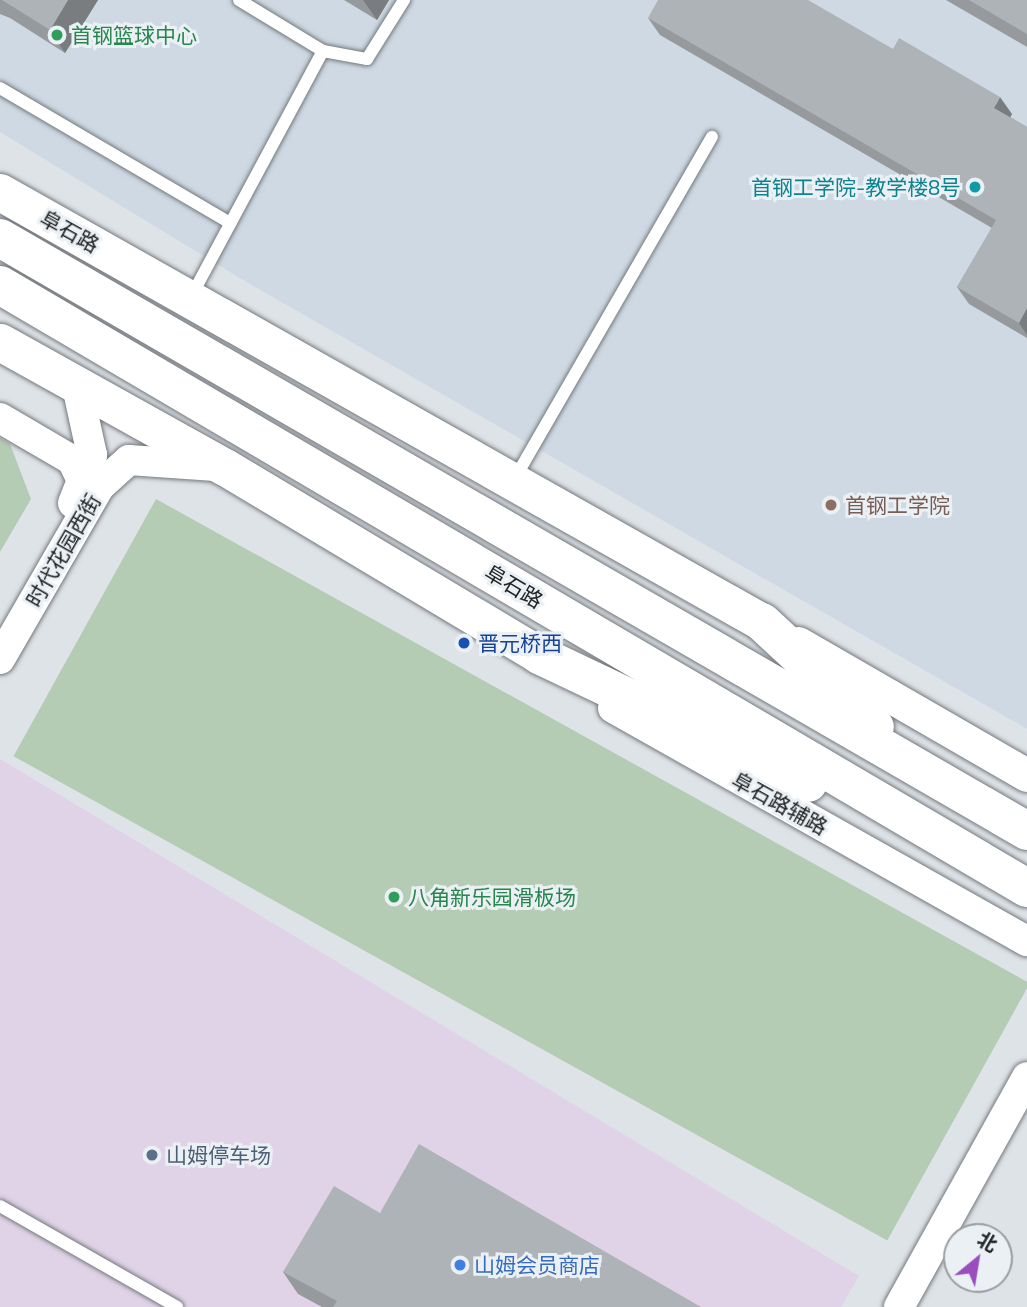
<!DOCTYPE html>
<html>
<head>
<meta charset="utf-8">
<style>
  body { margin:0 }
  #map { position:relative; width:1027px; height:1307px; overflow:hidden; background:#dee3e8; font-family:"Titillium Web","Noto Sans SC",sans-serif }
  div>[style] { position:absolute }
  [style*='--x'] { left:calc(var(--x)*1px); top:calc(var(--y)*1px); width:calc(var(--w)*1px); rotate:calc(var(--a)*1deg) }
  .commercial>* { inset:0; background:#e0d3e7 }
  .built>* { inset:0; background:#ced9e3 }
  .green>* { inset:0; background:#b4cbb4; transform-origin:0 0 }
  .roads { filter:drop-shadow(0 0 2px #75797d) drop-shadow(0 0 2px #75797d) }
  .service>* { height:12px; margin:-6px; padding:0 6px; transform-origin:6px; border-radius:6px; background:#fff }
  .tertiary>* { height:30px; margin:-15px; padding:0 15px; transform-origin:15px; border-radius:15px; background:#fff }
  .secondary>* { height:33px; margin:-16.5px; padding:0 16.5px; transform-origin:16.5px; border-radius:16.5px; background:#fff }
  .primary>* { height:37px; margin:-18.5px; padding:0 18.5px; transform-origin:18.5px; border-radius:18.5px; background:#fff }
  .trunk>* { height:38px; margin:-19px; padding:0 19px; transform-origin:19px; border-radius:19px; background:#fff }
  .wall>* { inset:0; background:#969a9d }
  .shaded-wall>* { inset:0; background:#7a7d80 }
  .building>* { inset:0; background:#aeb3b7 }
  .dots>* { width:19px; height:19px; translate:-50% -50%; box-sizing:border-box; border:4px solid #ebf0f5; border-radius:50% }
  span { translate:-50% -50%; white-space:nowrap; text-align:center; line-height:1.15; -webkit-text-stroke:6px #ebf0f5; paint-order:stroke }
  .leisure-label { font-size:21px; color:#27864d }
  .left { translate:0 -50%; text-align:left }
  .culture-label { font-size:21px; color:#0d838f }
  .right { translate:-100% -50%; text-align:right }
  .street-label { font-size:21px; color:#202223 }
  .education-label { font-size:21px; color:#785e54 }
  .transit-label { font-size:21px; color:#164399 }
  .service-label { font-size:21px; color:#4e5e75 }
  .shop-label { font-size:21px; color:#366cbe }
  .north { position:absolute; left:943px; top:1223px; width:70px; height:70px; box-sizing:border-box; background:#ebf0f5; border:2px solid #9a9ea1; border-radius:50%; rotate:30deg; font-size:19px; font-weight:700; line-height:28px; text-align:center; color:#202223 }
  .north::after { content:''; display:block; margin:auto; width:24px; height:32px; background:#9a4dbe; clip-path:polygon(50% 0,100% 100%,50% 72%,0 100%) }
</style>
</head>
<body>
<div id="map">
  <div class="commercial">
    <i style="clip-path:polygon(0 759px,859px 1276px,841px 1307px,0 1307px)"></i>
  </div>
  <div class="built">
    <i style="clip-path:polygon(0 0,1027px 0,1027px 729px,243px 280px,0 132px)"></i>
  </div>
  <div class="green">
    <i style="clip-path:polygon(0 438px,10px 444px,31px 499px,0 552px)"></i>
    <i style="left:156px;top:499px;width:999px;height:294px;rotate:29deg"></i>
  </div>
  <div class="roads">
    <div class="service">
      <i style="--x:239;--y:0;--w:98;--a:31.3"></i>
      <i style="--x:323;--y:51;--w:45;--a:10.3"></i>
      <i style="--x:367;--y:59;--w:70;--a:-57.9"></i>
      <i style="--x:0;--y:88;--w:267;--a:30.4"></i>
      <i style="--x:192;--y:295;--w:277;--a:-61.8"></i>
      <i style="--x:515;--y:478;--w:394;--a:-60"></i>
      <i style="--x:0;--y:1206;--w:204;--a:29.7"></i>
    </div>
    <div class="tertiary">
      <i style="--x:0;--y:418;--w:83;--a:30.3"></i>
      <i style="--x:72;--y:460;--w:28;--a:64"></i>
      <i style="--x:73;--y:503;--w:52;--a:-68.4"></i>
      <i style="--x:92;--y:455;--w:71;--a:-102.3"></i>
      <i style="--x:0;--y:659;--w:200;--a:-60"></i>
      <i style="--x:100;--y:486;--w:39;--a:-42"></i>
      <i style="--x:129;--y:460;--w:86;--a:4"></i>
      <i style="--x:613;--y:708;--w:475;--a:29.4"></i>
      <i style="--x:899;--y:1307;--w:263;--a:-60.9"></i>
    </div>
    <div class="secondary">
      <i style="--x:798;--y:643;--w:264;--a:30"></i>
    </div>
    <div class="primary">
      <i style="--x:0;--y:192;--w:875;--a:29.44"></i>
      <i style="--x:0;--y:342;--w:257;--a:29.1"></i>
      <i style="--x:225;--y:467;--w:366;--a:30.9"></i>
    </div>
    <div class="trunk">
      <i style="--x:0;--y:238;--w:1186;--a:30"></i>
      <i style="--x:0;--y:285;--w:1191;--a:30.42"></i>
      <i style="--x:762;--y:622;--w:154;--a:42.9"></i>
      <i style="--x:539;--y:655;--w:298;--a:25.4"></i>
    </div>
  </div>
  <div class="wall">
    <i style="clip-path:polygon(0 0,98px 0,65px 53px,10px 18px,0 14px)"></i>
    <i style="clip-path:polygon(344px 0,389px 0,377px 20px)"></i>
    <i style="clip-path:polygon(946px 0,1027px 0,1027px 47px)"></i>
    <i style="clip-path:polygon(648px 18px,893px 49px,1012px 114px,1010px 117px,1027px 127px,1027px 338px,969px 304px,957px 287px,992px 228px,660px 35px)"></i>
    <i style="clip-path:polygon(380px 1213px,701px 1307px,322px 1307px,298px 1294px,283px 1272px)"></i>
  </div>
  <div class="shaded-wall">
    <i style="clip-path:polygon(68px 0,98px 0,65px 53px,50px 30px)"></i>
    <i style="clip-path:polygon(363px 0,389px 0,377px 20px)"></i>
    <i style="clip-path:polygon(1000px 97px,1012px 114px,1006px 125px,994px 108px)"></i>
    <i style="clip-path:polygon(1027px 308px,1027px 335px,1019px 323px)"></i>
  </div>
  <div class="building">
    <i style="clip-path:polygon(2px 0,68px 0,50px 30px)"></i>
    <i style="clip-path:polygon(658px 0,808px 0,893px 49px,899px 38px,1000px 97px,994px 108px,1027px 127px,1027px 308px,1019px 323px,957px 287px,996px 220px,648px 18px)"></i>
    <i style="clip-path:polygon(969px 0,1027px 0,1027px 34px)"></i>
    <i style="clip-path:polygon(419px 1144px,701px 1307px,333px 1307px,337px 1301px,283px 1272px,334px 1186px,380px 1213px)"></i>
  </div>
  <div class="dots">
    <i style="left:57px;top:35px;background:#2e9e5b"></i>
    <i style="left:975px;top:187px;background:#0f9aa8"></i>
    <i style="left:831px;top:505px;background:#8d6e63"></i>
    <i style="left:464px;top:643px;background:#1a4fb4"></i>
    <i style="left:394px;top:897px;background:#2e9e5b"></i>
    <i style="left:152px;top:1155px;background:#5c6f8a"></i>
    <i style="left:460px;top:1265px;background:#3f7fe0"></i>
  </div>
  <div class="leisure-label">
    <span class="left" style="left:71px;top:35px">首钢篮球中心</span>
    <span class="left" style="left:408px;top:897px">八角新乐园滑板场</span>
  </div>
  <div class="culture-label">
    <span class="right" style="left:961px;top:187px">首钢工学院-教学楼8号</span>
  </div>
  <div class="street-label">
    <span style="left:70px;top:231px;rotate:29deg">阜石路</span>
    <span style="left:63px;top:550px;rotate:-60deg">时代花园西街</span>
    <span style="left:514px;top:586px;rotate:31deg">阜石路</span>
    <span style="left:780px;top:803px;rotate:29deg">阜石路辅路</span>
  </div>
  <div class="education-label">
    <span class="left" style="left:845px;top:505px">首钢工学院</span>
  </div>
  <div class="transit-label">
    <span class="left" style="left:478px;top:643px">晋元桥西</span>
  </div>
  <div class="service-label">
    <span class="left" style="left:166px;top:1155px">山姆停车场</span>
  </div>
  <div class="shop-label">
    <span class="left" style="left:474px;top:1265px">山姆会员商店</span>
  </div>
  <div class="north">北</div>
</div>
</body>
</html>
